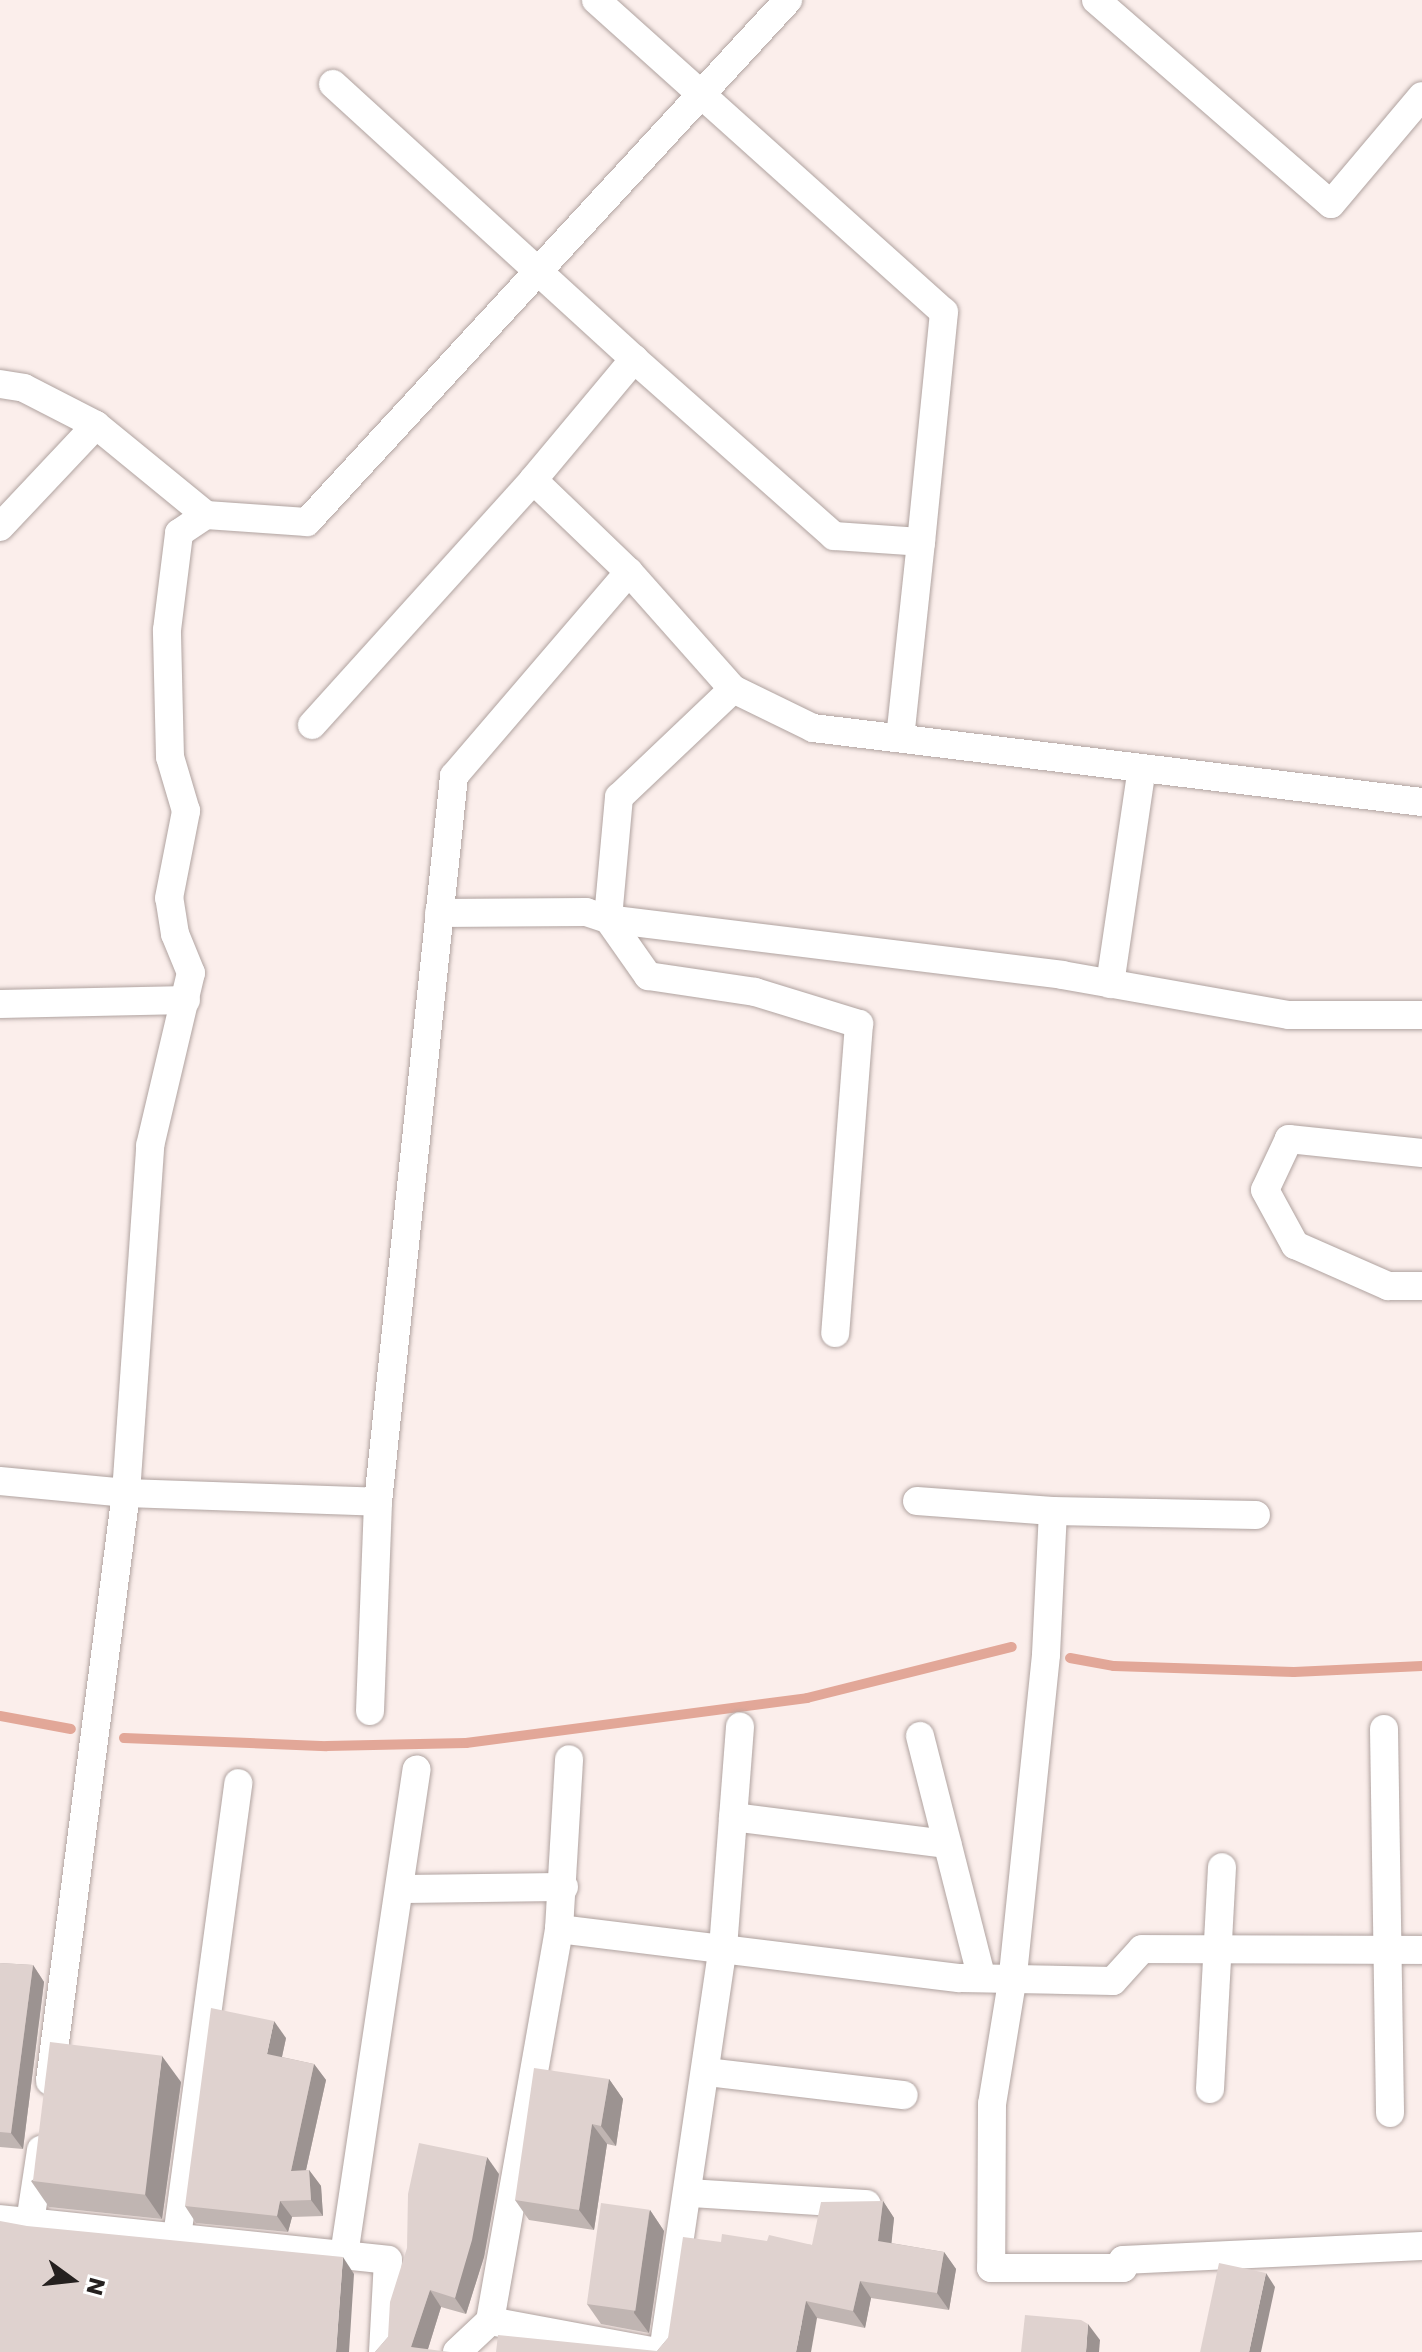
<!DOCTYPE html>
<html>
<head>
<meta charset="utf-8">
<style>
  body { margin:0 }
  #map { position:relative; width:1422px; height:2352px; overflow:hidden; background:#fbeeeb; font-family:Poppins,sans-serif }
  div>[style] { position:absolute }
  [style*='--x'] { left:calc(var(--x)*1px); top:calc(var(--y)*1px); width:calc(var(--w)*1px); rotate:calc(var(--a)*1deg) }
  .stream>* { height:10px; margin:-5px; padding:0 5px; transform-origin:5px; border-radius:5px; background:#e2a798 }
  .roads { filter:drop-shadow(0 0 2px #b0a3a0) drop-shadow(0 0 2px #b0a3a0) }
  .street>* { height:28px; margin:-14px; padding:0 14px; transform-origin:14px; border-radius:14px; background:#fff }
  .wall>* { inset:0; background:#c0b5b2 }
  .shaded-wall>* { inset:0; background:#9c9391 }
  .building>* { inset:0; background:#dfd2cf; transform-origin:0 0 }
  span { translate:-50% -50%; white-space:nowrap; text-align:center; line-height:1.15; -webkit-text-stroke:6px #fff; paint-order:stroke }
  .north { position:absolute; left:32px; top:2240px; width:80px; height:80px; -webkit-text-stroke:6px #fff; paint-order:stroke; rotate:105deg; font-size:22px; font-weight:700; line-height:32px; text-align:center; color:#25201f }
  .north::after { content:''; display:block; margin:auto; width:28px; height:36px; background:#25201f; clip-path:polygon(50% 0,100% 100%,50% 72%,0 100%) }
</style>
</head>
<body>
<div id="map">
  <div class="stream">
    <i style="--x:1070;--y:1658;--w:45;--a:10.3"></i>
    <i style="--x:1114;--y:1666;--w:180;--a:1.9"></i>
    <i style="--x:1294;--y:1672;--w:128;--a:-2.7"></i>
    <i style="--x:0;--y:1716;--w:72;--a:10.4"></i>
    <i style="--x:124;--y:1738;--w:203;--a:2.3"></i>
    <i style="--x:327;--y:1746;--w:139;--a:-1.2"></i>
    <i style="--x:466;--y:1743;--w:344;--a:-7.5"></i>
    <i style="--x:807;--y:1698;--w:211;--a:-14"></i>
  </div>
  <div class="roads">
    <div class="street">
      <i style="--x:596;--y:0;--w:467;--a:41.9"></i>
      <i style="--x:944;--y:312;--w:231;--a:95.7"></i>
      <i style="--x:1096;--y:0;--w:311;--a:41"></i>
      <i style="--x:1331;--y:204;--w:141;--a:-49.9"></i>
      <i style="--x:333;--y:84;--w:408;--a:42.4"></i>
      <i style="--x:0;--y:384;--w:24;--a:9"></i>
      <i style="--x:24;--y:388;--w:81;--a:27.2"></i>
      <i style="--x:96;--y:425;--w:142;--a:39.3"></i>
      <i style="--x:0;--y:527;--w:140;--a:-46.7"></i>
      <i style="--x:629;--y:572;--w:157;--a:48.4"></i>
      <i style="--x:733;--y:689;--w:89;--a:26"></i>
      <i style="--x:813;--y:728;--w:613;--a:6.93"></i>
      <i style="--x:733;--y:689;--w:157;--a:136.5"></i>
      <i style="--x:619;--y:797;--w:122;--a:95.2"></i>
      <i style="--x:608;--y:919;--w:457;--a:7"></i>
      <i style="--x:1062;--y:975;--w:230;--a:10"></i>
      <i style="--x:1289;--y:1015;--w:133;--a:0"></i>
      <i style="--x:312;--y:725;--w:330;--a:-47.9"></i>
      <i style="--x:439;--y:913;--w:147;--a:-0.4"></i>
      <i style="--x:586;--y:912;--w:23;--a:18"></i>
      <i style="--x:608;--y:919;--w:70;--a:54.9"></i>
      <i style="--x:648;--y:976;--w:108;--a:8.5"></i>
      <i style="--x:755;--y:992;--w:109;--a:17.1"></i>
      <i style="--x:859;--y:1024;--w:310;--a:94.4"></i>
      <i style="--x:1110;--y:984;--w:218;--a:-81.6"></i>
      <i style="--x:0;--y:1004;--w:186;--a:-1.2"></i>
      <i style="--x:1422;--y:1153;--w:134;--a:-174"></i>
      <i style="--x:1289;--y:1139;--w:56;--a:115.2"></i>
      <i style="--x:1265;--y:1190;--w:63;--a:61.4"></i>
      <i style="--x:1295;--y:1245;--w:102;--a:23.8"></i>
      <i style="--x:1388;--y:1286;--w:34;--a:0"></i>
      <i style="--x:0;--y:1481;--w:127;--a:5.4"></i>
      <i style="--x:126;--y:1493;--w:252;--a:2"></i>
      <i style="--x:917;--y:1501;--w:136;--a:4.2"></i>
      <i style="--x:1053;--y:1511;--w:203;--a:1.1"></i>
      <i style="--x:1053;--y:1511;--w:144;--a:92.8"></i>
      <i style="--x:1046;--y:1655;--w:323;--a:95.9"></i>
      <i style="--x:1013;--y:1976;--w:130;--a:99.3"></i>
      <i style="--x:992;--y:2104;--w:164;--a:90.3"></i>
      <i style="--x:991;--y:2268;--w:132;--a:0"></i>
      <i style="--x:1123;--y:2268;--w:8;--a:-90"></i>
      <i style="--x:1123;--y:2260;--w:299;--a:-2.7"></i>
      <i style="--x:370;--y:1711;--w:209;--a:-87.8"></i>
      <i style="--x:378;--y:1502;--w:730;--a:-84.02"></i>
      <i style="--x:454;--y:776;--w:269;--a:-49.4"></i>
      <i style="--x:629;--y:572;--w:133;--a:-136.2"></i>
      <i style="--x:533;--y:480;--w:158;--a:-50.1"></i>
      <i style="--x:634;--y:359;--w:267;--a:41.5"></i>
      <i style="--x:834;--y:536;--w:87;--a:3.9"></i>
      <i style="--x:921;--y:542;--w:197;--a:96.1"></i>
      <i style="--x:1384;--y:1729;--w:384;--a:89.1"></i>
      <i style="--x:920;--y:1736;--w:248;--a:75.7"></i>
      <i style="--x:733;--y:1817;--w:216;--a:7.2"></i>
      <i style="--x:400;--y:1889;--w:164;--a:-0.7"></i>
      <i style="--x:559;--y:1929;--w:404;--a:7"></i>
      <i style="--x:960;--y:1978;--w:153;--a:1.1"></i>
      <i style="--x:1113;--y:1981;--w:43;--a:-47.8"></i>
      <i style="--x:1142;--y:1949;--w:280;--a:0.2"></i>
      <i style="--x:707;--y:2072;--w:198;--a:6.7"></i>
      <i style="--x:50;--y:2081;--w:593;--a:-82.64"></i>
      <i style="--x:126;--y:1493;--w:348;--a:-86"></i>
      <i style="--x:150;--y:1146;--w:178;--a:-76.7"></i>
      <i style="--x:191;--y:973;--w:42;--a:-112.3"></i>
      <i style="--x:175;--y:934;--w:36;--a:-99"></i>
      <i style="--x:169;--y:898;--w:89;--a:-78.9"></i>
      <i style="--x:186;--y:811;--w:56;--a:-106.5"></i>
      <i style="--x:170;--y:757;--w:127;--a:-91.4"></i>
      <i style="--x:167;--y:630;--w:98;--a:-82.9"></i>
      <i style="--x:179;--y:533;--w:32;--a:-34"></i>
      <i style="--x:206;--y:515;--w:101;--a:4"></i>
      <i style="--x:307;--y:522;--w:710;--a:-47.34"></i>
      <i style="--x:1210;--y:2089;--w:222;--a:-86.9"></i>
      <i style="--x:690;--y:2193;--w:177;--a:3.6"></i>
      <i style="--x:0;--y:2219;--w:390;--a:6"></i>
      <i style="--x:388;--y:2260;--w:92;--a:93.1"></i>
      <i style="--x:30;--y:2222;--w:73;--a:-81.3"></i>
      <i style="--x:177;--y:2237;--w:458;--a:-82.3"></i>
      <i style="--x:344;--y:2255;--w:491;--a:-81.5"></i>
      <i style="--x:490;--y:2321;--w:171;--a:10.5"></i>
      <i style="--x:457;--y:2352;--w:45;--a:-43.2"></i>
      <i style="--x:490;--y:2321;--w:398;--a:-80"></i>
      <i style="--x:559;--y:1929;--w:170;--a:-86.6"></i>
      <i style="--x:663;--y:2352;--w:408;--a:-81.6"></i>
      <i style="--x:723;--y:1948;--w:222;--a:-85.6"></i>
    </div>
  </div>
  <div class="wall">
    <i style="clip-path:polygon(0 1963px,33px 1965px,44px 1982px,23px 2149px,0 2147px)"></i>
    <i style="clip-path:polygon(286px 2038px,282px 2057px,314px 2064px,326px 2080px,306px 2170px,309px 2170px,321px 2186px,323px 2216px,292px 2217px,288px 2232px,196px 2223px,185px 2206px)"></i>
    <i style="clip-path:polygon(609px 2079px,623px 2099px,616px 2146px,607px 2144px,594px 2230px,529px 2220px,515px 2200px)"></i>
    <i style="clip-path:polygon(181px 2082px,162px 2219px,49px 2207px,31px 2181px)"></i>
    <i style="clip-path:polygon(499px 2174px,484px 2257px,466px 2314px,441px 2307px,428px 2349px,375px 2352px,388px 2337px)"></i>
    <i style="clip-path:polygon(883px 2201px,894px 2218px,891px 2243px,944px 2252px,956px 2269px,949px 2310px,871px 2298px,865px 2328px,817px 2318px,657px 2351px,668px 2338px,721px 2242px,767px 2241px,812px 2245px)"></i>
    <i style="clip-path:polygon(650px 2210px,664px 2231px,649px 2333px,601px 2324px,587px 2304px)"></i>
  </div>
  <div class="shaded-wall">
    <i style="clip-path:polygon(33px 1965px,44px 1982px,23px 2149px,11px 2133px)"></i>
    <i style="clip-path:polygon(274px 2021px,286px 2038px,279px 2070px,267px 2054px)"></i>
    <i style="clip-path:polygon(162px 2056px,181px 2082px,162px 2219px,144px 2193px)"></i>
    <i style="clip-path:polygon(314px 2064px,326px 2080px,302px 2188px,291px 2171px)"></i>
    <i style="clip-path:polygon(609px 2079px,623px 2099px,616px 2146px,601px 2126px)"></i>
    <i style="clip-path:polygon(592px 2124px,607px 2144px,594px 2230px,579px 2210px)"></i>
    <i style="clip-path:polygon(487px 2157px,499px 2174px,484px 2257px,466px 2314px,455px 2298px)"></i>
    <i style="clip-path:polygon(309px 2170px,321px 2186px,323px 2216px,311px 2200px)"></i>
    <i style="clip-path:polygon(280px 2201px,292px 2217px,288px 2232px,277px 2216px)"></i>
    <i style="clip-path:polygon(883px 2201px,894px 2218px,890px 2258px,878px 2241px)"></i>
    <i style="clip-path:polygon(650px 2210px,664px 2231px,649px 2333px,634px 2313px)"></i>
    <i style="clip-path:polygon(944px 2252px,956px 2269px,949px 2310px,937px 2293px)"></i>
    <i style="clip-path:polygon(343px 2257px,354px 2274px,349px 2352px,336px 2352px)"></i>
    <i style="clip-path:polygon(1266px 2273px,1275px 2287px,1261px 2352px,1249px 2352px)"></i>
    <i style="clip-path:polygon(860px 2281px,871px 2298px,865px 2328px,853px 2311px)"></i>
    <i style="clip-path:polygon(430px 2290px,441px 2307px,427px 2352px,411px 2347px)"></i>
    <i style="clip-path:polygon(806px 2301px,817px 2318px,811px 2352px,796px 2352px)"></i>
    <i style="clip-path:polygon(1088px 2324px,1100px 2340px,1099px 2352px,1086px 2352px)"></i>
  </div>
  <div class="building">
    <i style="clip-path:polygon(0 1963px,33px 1965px,11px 2133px,0 2132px)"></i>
    <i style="clip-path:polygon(211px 2008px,274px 2021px,267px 2054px,314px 2064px,291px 2171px,309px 2170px,311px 2200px,280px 2201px,277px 2216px,185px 2206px)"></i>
    <i style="left:50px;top:2042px;width:113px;height:140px;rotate:7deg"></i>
    <i style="clip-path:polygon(534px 2068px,609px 2079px,601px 2126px,592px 2124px,579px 2210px,515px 2200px)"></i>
    <i style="clip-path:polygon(419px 2143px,487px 2157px,472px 2240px,455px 2298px,430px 2290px,411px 2347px,450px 2352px,375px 2352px,388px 2337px,390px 2302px,407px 2248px,408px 2194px)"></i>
    <i style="clip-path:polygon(883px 2201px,878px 2241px,944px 2252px,937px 2293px,860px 2281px,853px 2311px,806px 2301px,796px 2352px,496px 2352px,498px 2335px,657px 2351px,668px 2338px,683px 2237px,721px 2242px,722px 2234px,767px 2241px,769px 2235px,812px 2245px,821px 2202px)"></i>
    <i style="left:601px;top:2203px;width:49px;height:102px;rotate:8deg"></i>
    <i style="clip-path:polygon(0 2221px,27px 2226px,343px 2257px,336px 2352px,0 2352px)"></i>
    <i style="left:1219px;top:2263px;width:48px;height:91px;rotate:12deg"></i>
    <i style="clip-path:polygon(1025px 2315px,1081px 2320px,1088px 2324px,1086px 2352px,1021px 2352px)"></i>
  </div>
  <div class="north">N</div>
</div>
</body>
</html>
